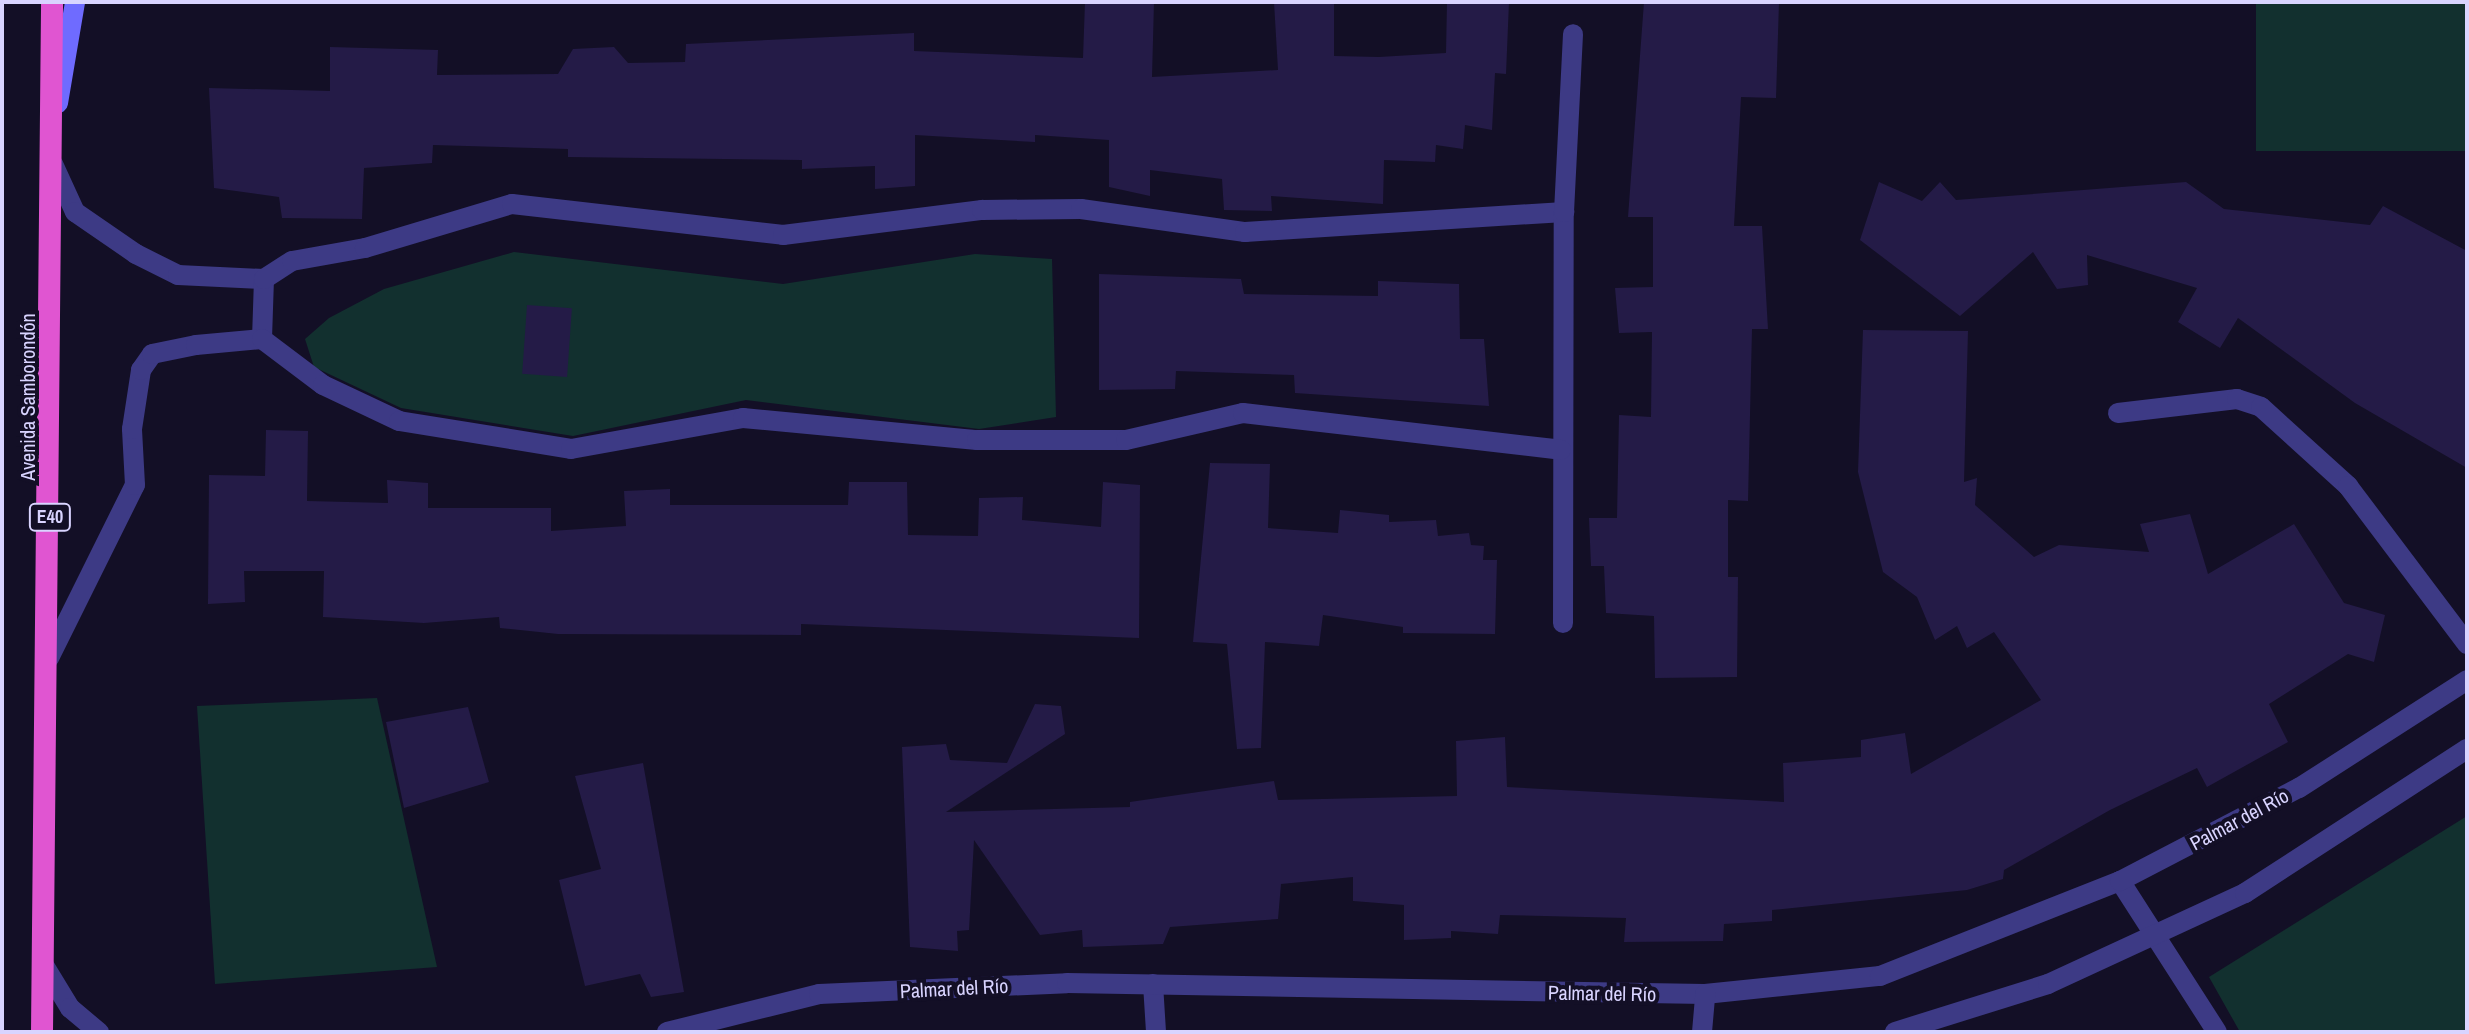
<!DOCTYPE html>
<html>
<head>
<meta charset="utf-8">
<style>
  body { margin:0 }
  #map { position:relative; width:2469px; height:1034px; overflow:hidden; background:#130f26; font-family:"Archivo Narrow",sans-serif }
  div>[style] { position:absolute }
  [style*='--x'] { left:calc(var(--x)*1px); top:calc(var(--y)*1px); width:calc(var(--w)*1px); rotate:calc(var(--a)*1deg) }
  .green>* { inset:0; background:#12302f; transform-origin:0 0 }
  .building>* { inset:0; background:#241b47; transform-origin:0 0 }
  .minor>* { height:20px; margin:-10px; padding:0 10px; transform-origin:10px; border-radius:10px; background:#3d3a85 }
  .secondary>* { height:20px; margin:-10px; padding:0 10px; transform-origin:10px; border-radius:10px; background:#6f6bff }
  .trunk>* { height:22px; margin:-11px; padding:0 11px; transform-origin:11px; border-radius:11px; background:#e055d1 }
  span { translate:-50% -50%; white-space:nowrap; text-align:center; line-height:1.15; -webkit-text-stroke:8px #130f26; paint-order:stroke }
  .shield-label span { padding:2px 6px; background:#130f26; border:2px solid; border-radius:6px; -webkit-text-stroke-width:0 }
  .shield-label { font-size:18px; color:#d9d4ff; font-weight:700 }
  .street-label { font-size:20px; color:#d9d4ff }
  .frame { position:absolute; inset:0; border:4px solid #d9d4ff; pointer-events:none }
</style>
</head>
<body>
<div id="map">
  <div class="green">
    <i style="left:2256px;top:2px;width:211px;height:149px"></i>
    <i style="clip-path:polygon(514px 252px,783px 284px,975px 254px,1052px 259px,1056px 417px,979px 429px,746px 400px,573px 436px,401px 408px,314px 367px,305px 339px,329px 318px,384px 289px)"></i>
    <i style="clip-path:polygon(377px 698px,437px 967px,215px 984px,197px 706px)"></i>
    <i style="clip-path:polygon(2467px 816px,2467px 1032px,2240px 1032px,2209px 977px)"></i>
  </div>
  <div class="building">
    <i style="clip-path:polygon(1085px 2px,1154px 2px,1152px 77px,1278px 70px,1274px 2px,1334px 2px,1334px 56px,1379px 57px,1446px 53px,1447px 2px,1509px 2px,1506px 74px,1495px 73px,1492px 130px,1465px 125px,1463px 149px,1436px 145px,1435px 162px,1384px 160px,1383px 204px,1271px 196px,1272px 211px,1224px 210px,1222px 179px,1150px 170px,1150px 196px,1109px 187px,1109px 140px,1035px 135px,1035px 142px,915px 135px,915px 186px,875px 189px,875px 166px,802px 169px,802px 160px,568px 157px,568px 149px,433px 145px,432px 163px,364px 168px,362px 219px,282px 218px,279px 197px,214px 188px,209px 88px,330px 91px,330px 47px,438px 50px,437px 75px,558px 74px,573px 49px,614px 47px,628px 63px,685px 62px,686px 44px,914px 33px,914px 51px,1083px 58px)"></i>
    <i style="clip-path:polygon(1644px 2px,1779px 2px,1776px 98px,1741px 97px,1734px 226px,1762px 226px,1768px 329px,1752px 329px,1748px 501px,1728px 500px,1728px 577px,1738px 577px,1737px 677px,1655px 678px,1654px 616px,1606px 613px,1604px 566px,1591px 566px,1589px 518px,1617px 518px,1619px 415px,1651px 417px,1652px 332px,1619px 333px,1615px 288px,1653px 287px,1653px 217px,1628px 217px)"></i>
    <i style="clip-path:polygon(1879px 182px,1922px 201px,1940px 182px,1956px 200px,2186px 182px,2224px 209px,2370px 225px,2383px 206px,2467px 251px,2467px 468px,2355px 403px,2238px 318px,2220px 348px,2178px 322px,2197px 288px,2087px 255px,2088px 285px,2057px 289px,2033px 252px,1960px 316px,1860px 240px)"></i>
    <i style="clip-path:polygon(1099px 274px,1241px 279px,1244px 294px,1378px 296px,1378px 281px,1459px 284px,1460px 339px,1484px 339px,1489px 406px,1295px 393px,1294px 375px,1176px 371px,1175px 389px,1099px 390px)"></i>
    <i style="left:527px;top:305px;width:45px;height:69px;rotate:4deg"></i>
    <i style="clip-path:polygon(1863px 330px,1968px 331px,1964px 482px,1977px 478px,1975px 505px,2034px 557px,2059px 545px,2149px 552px,2140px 524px,2190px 514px,2208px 574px,2294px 524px,2344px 603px,2385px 615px,2374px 662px,2348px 654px,2269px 704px,2288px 742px,2207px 787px,2197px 768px,2110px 810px,2004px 870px,2003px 879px,1967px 890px,1772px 910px,1772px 921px,1724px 924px,1723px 941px,1624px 942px,1626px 918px,1500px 915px,1498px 934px,1451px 931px,1451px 938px,1404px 940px,1404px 905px,1353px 901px,1353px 877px,1281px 884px,1278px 919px,1170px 927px,1163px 944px,1083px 947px,1082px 930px,1040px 935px,974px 840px,969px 930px,957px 931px,958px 951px,910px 947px,902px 747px,946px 744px,950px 760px,1007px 763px,1035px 704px,1061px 706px,1065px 734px,946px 812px,1130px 807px,1130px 802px,1274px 781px,1278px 800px,1457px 796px,1456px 741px,1505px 737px,1507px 787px,1784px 802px,1783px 763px,1861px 757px,1861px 740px,1905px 733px,1911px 774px,2041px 700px,1994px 632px,1967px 648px,1957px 626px,1935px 640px,1917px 597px,1883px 572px,1858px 472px)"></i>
    <i style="clip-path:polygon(266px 430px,308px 431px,307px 501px,388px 503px,387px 480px,428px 483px,428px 508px,551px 508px,551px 531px,626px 526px,624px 491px,670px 489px,670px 505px,848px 505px,849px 482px,907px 482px,908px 535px,978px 536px,979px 498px,1023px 497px,1022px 520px,1101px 527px,1103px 482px,1140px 485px,1139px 638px,801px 624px,801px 635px,558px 634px,500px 628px,499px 617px,424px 623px,323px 617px,324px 571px,244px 571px,245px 602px,208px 604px,209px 475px,265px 476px)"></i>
    <i style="clip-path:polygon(1210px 463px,1270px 464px,1268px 528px,1338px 533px,1340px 510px,1389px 515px,1389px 522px,1436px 520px,1438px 536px,1469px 533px,1471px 545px,1484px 546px,1483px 560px,1497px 560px,1495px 634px,1403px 633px,1403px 627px,1323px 615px,1319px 646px,1265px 642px,1261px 748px,1237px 749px,1227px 644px,1193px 642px)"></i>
    <i style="clip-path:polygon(468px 707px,489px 782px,404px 808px,386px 722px)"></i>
    <i style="clip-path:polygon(643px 763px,684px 992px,651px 997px,640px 974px,585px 986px,559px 880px,601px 869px,575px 776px)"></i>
  </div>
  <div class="minor">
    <i style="--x:53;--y:164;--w:53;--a:65.4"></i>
    <i style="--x:75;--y:212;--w:74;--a:34.5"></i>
    <i style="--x:136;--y:254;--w:47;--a:26.6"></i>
    <i style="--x:178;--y:275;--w:86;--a:2.7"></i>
    <i style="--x:262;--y:339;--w:60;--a:-88.1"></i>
    <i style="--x:264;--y:279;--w:33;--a:-33"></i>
    <i style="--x:292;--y:261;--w:74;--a:-10.1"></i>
    <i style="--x:365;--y:248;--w:153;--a:-16.7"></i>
    <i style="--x:512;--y:204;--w:273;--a:6.5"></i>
    <i style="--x:783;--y:235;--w:201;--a:-7.2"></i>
    <i style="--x:982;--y:210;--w:99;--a:-0.6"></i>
    <i style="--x:1081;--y:209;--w:166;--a:8"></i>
    <i style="--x:1245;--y:232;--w:320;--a:-3.6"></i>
    <i style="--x:2118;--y:413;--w:120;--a:-6.7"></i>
    <i style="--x:2237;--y:399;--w:25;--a:18"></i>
    <i style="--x:2261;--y:407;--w:118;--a:42.2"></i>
    <i style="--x:2348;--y:486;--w:198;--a:53"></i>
    <i style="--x:1563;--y:623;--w:411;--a:-89.9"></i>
    <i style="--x:1564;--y:212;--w:178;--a:-87.1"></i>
    <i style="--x:49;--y:658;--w:193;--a:-63.6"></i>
    <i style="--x:135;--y:485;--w:56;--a:-93.1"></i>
    <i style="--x:132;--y:429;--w:60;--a:-81.3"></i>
    <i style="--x:141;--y:370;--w:19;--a:-55"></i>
    <i style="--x:152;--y:354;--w:45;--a:-11.6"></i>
    <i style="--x:196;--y:345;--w:66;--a:-5.2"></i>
    <i style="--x:262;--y:339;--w:76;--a:37"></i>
    <i style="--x:323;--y:385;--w:84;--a:25.3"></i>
    <i style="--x:399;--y:421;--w:174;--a:9.2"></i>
    <i style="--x:571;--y:449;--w:175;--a:-10.2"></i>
    <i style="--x:743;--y:418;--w:235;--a:5.4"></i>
    <i style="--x:977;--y:440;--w:149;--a:0"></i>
    <i style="--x:1126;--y:440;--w:120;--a:-13"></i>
    <i style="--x:1243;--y:413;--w:320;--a:6.6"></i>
    <i style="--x:2120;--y:881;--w:179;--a:57.3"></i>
    <i style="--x:45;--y:967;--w:48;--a:58.6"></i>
    <i style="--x:70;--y:1008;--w:38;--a:40"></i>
    <i style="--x:1153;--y:984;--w:48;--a:86.4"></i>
    <i style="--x:667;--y:1032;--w:157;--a:-14"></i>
    <i style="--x:819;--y:994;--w:248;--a:-2.5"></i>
    <i style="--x:1067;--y:983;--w:638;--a:0.99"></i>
    <i style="--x:1705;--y:994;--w:176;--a:-5.9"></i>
    <i style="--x:1880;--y:976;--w:258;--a:-21.6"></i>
    <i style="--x:2120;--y:881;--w:202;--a:-27.5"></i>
    <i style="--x:2299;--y:788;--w:200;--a:-32.7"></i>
    <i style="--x:1702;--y:1032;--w:38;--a:-85"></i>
    <i style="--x:1895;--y:1032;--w:160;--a:-17.4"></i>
    <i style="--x:2048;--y:984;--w:217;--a:-24.8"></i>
    <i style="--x:2245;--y:893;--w:265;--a:-33"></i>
  </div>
  <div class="secondary">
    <i style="--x:58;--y:103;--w:102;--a:-80.4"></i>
  </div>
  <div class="trunk">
    <i style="--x:42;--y:1032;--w:1030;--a:-89.44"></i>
  </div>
  <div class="shield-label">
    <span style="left:50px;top:517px">E40</span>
  </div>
  <div class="street-label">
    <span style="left:27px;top:397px;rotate:-90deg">Avenida Samborondón</span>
    <span style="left:2239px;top:819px;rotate:-28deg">Palmar del Río</span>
    <span style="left:954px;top:988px;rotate:-3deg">Palmar del Río</span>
    <span style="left:1602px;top:993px;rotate:1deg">Palmar del Río</span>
  </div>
  <div class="frame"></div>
</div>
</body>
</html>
